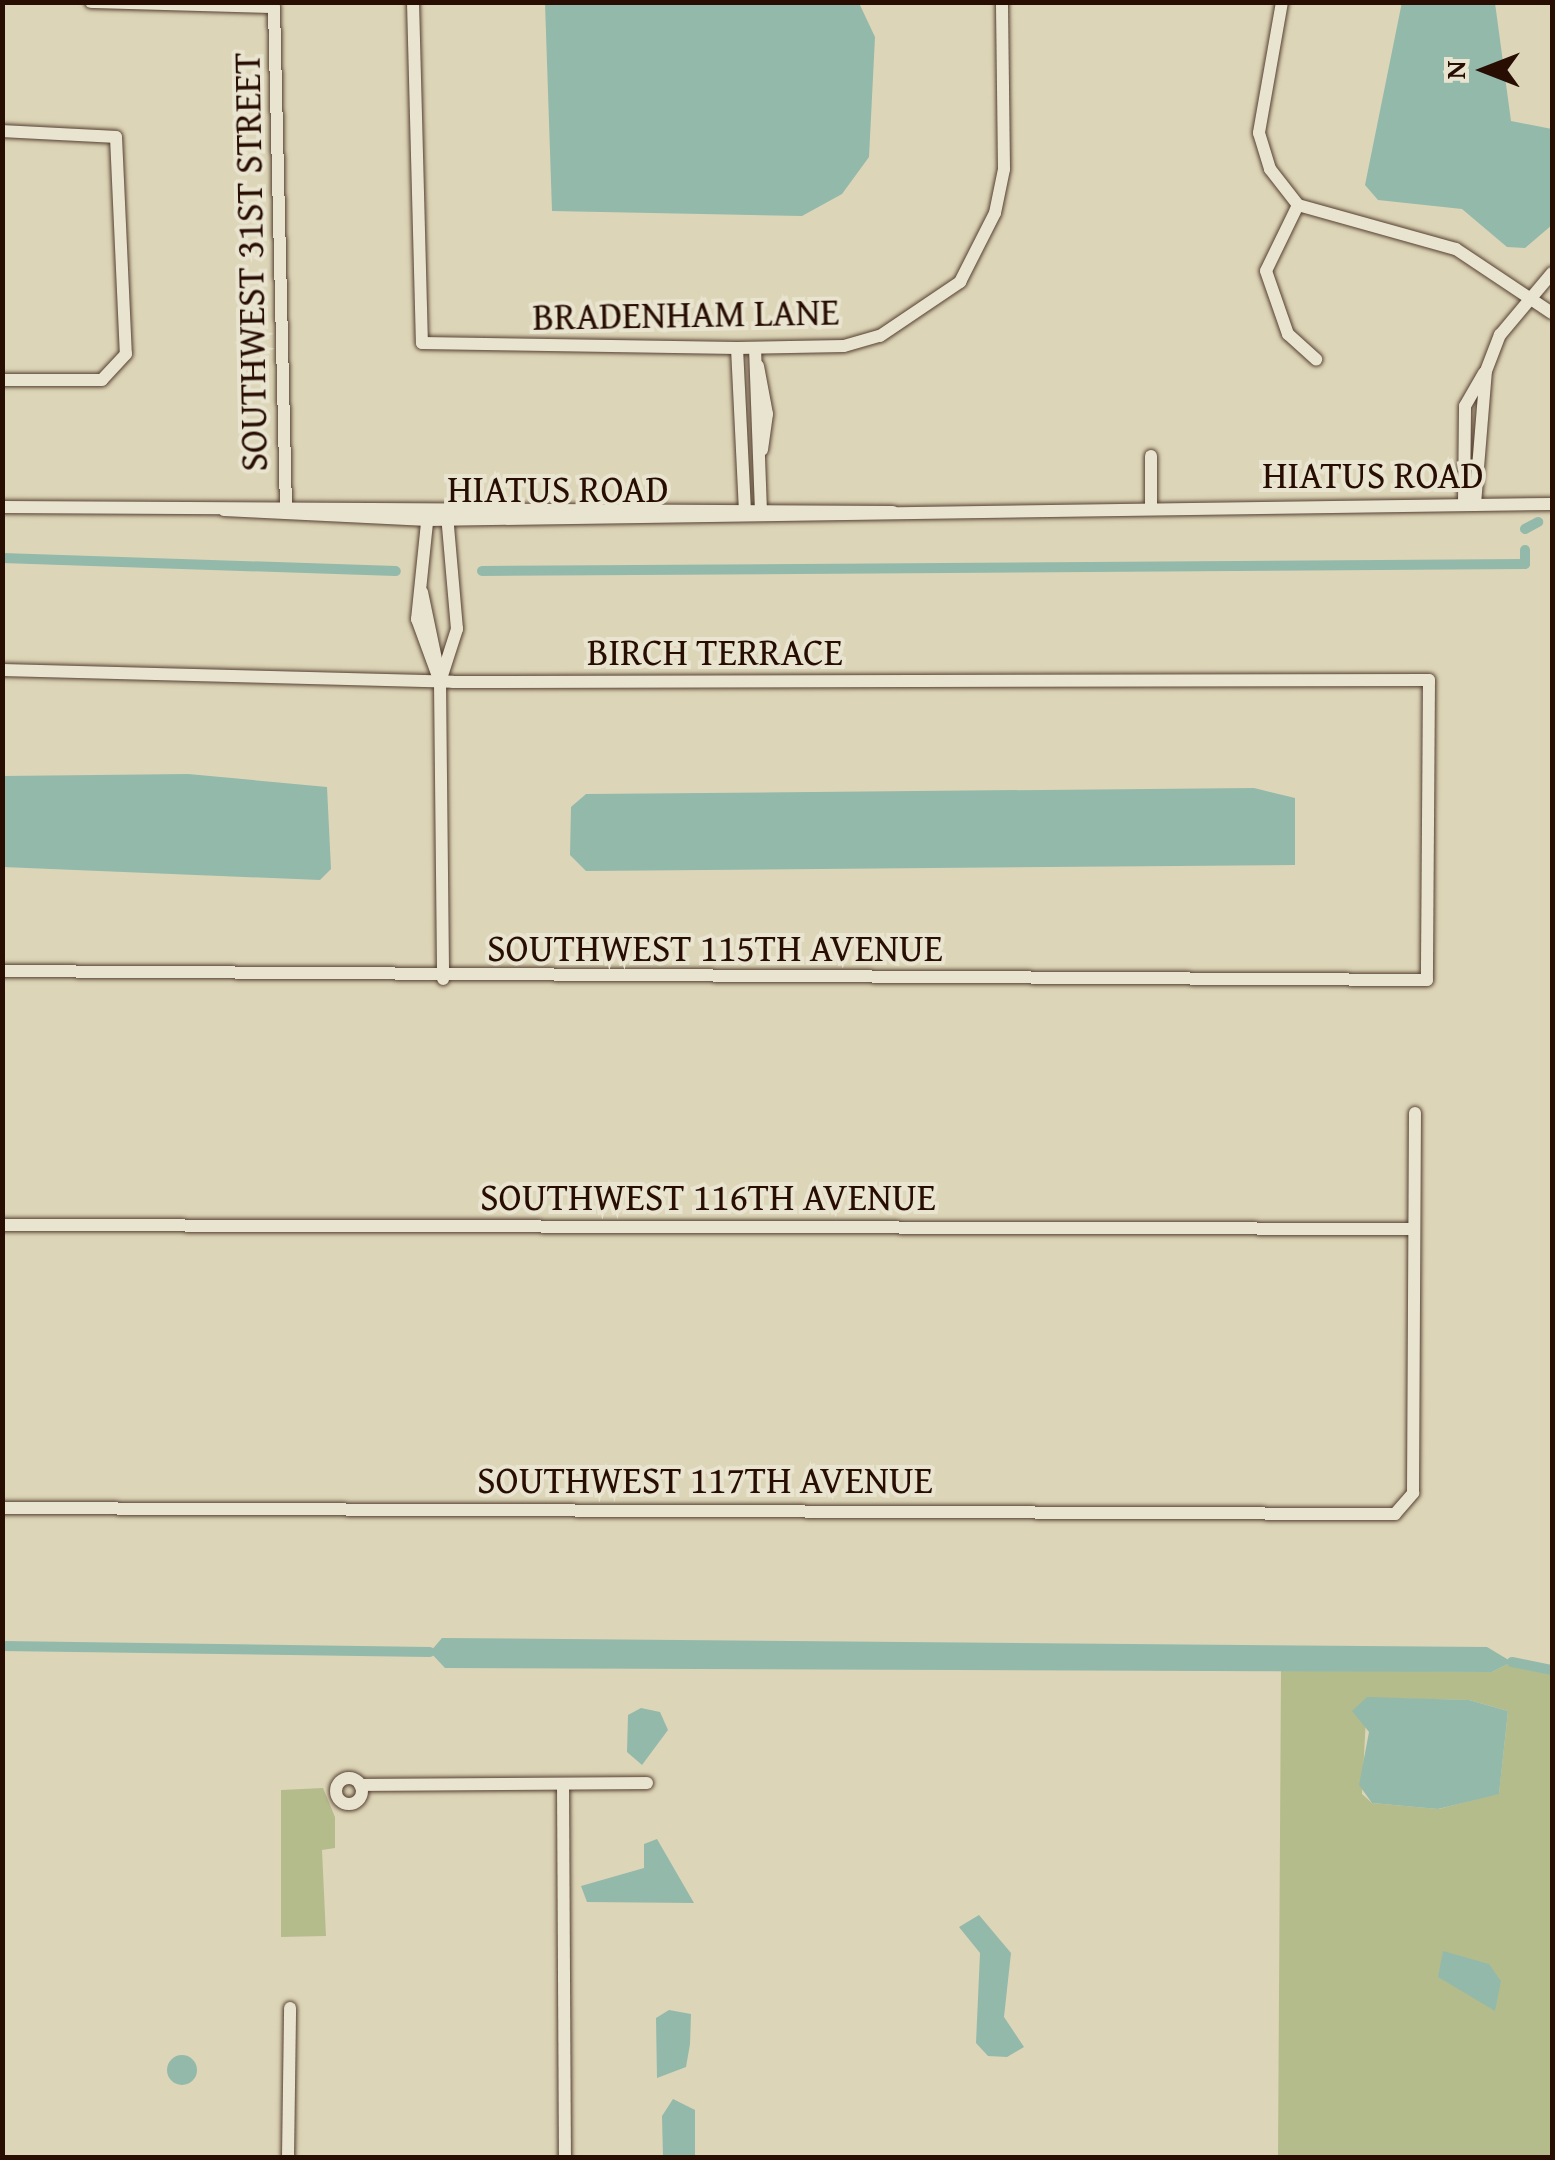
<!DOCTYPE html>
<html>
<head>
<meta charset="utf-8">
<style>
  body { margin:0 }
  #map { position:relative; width:1555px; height:2160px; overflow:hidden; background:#ddd5b7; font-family:"Gentium Book Plus",serif }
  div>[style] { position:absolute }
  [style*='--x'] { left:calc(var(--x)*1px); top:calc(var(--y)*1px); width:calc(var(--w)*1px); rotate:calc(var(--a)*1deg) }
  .green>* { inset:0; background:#b5bc8c }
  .water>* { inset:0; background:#93b9ab }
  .round { border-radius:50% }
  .canal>* { height:10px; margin:-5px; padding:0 5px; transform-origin:5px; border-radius:5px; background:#93b9ab }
  .roads { filter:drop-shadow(0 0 2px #553f30) drop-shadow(0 0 2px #553f30) }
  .minor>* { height:12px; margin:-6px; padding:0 6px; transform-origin:6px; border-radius:6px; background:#e9e4d0 }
  .minor>.ring { margin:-6px; padding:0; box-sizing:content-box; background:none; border:12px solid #e9e4d0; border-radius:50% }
  span { translate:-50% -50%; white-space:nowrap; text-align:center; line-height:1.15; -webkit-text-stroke:8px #e9e4d0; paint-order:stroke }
  .street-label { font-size:38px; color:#280d03 }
  .frame { position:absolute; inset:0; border:5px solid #280d03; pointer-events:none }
  .north { position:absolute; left:1435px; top:20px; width:100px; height:100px; -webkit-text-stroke:8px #e9e4d0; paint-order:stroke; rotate:270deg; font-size:28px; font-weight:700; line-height:40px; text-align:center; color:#280d03 }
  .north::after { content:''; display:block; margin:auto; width:35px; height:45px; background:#280d03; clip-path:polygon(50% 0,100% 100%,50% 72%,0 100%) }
</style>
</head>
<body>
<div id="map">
  <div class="green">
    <i style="clip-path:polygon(evenodd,1512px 1662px,1552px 1670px,1552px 2157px,1278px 2158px,1281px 1669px,1492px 1672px,1512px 1662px,1367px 1698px,1469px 1700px,1508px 1711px,1499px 1793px,1439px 1809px,1372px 1803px,1362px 1794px,1367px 1698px)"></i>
    <i style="clip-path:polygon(323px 1788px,335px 1817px,335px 1848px,322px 1850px,326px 1936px,281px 1937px,281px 1790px)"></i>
  </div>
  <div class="water">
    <i style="clip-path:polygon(1402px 2px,1495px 3px,1511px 121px,1552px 129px,1552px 225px,1525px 248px,1507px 247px,1462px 209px,1378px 200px,1365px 185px)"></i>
    <i style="clip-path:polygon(545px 3px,859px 3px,875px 37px,869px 157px,842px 194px,802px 216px,552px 211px)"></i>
    <i style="clip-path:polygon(188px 774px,327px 787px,331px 869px,320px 880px,3px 867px,3px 776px)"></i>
    <i style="clip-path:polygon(1254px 788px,1295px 798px,1295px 865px,586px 871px,570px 855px,571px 807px,586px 794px)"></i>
    <i style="clip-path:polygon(442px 1638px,1487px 1647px,1512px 1662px,1492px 1672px,445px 1668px,430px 1652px)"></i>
    <i style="clip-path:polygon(1367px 1697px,1469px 1700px,1508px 1711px,1499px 1794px,1438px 1809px,1372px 1803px,1359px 1785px,1369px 1732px,1352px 1711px)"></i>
    <i style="clip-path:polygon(641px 1708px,660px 1712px,668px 1730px,642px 1765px,627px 1752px,628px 1715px)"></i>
    <i style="clip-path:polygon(657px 1839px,694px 1903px,587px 1902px,581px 1886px,644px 1868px,644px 1844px)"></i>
    <i style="clip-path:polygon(979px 1915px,1011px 1953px,1004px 2017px,1024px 2047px,1007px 2057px,988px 2056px,976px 2043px,980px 1953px,959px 1927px)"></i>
    <i style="clip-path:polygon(1443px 1951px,1489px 1964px,1501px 1981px,1495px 2011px,1438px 1977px)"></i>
    <i style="clip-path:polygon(669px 2010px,691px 2014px,690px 2044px,686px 2067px,657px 2078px,656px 2018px)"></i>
    <i class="round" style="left:167px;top:2055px;width:30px;height:30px"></i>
    <i style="clip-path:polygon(673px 2099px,695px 2110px,695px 2157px,663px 2157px,662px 2116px)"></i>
  </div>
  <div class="canal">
    <i style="--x:1525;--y:529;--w:15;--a:-28"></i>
    <i style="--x:2;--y:558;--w:394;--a:1.9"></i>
    <i style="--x:482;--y:571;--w:1043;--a:-0.38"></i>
    <i style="--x:1525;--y:564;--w:14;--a:-90"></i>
    <i style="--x:2;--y:1646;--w:428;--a:0.8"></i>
    <i style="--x:1512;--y:1662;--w:41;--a:11.3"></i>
  </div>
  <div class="roads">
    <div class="minor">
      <i style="--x:91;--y:2;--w:183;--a:1.6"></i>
      <i style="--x:274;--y:7;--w:503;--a:88.63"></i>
      <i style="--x:413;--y:2;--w:341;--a:88.5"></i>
      <i style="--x:422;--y:343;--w:315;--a:0.9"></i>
      <i style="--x:737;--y:348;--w:107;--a:-1.1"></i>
      <i style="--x:844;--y:346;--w:37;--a:-16"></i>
      <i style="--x:880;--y:336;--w:97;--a:-34"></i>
      <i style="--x:960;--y:282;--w:77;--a:-63.1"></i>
      <i style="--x:995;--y:213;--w:45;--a:-78.4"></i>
      <i style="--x:1004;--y:169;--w:167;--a:-90.7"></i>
      <i style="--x:1282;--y:2;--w:133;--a:100"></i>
      <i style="--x:1259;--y:133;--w:38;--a:73"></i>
      <i style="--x:1270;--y:169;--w:46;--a:52.1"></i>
      <i style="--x:2;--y:131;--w:114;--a:3"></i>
      <i style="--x:116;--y:137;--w:217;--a:87.4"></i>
      <i style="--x:126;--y:354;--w:35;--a:133"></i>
      <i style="--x:102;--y:380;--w:100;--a:180"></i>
      <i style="--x:1298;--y:205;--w:164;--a:15.6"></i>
      <i style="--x:1456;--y:249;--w:115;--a:33.7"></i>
      <i style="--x:1298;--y:205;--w:73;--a:115.9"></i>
      <i style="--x:1266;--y:271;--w:67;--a:70.8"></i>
      <i style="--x:1288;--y:334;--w:38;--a:42"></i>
      <i style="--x:737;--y:348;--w:163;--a:87.2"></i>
      <i style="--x:755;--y:348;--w:166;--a:87.9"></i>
      <i style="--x:758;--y:366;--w:49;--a:79.4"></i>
      <i style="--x:767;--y:414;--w:36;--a:98"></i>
      <i style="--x:1151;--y:456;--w:50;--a:90"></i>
      <i style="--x:1464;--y:504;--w:98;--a:-89.4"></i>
      <i style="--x:1465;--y:406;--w:38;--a:-60"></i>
      <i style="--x:1475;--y:504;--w:133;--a:-85.3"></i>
      <i style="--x:1486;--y:371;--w:39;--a:-69"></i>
      <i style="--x:1500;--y:335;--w:81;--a:-50"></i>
      <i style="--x:2;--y:507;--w:891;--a:0.32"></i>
      <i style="--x:224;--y:510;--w:204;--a:2.8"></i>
      <i style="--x:428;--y:520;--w:1124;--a:-0.82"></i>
      <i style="--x:428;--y:513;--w:107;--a:95.9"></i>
      <i style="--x:417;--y:619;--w:67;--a:69.9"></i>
      <i style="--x:440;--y:682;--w:297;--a:89.4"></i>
      <i style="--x:422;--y:592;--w:74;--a:78.2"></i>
      <i style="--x:2;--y:670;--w:451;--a:1.5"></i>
      <i style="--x:453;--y:682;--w:976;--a:-0.12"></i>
      <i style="--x:1429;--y:680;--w:300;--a:90.4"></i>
      <i style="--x:1427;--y:980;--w:1425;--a:-179.64"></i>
      <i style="--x:440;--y:682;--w:56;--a:-72.2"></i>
      <i style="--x:457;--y:629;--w:115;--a:-95"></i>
      <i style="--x:2;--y:1225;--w:1411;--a:0.16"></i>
      <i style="--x:2;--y:1508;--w:1393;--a:0.25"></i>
      <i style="--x:1395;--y:1514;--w:28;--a:-49"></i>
      <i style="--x:1413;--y:1493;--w:380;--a:-89.7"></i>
      <i class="ring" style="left:336px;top:1778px;width:14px;height:14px"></i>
      <i style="--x:563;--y:1784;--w:374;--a:89.7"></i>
      <i style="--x:360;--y:1785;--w:287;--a:-0.4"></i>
      <i style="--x:288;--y:2158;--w:150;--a:-89.2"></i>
    </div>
  </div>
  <div class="street-label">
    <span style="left:250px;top:262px;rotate:-91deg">SOUTHWEST 31ST STREET</span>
    <span style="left:686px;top:314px;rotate:-1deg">BRADENHAM LANE</span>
    <span style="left:1373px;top:475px">HIATUS ROAD</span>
    <span style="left:558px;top:489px">HIATUS ROAD</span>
    <span style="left:715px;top:652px">BIRCH TERRACE</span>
    <span style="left:715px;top:948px">SOUTHWEST 115TH AVENUE</span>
    <span style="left:708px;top:1197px">SOUTHWEST 116TH AVENUE</span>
    <span style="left:705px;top:1480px">SOUTHWEST 117TH AVENUE</span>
  </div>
  <div class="frame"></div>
  <div class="north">N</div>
</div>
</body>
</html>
